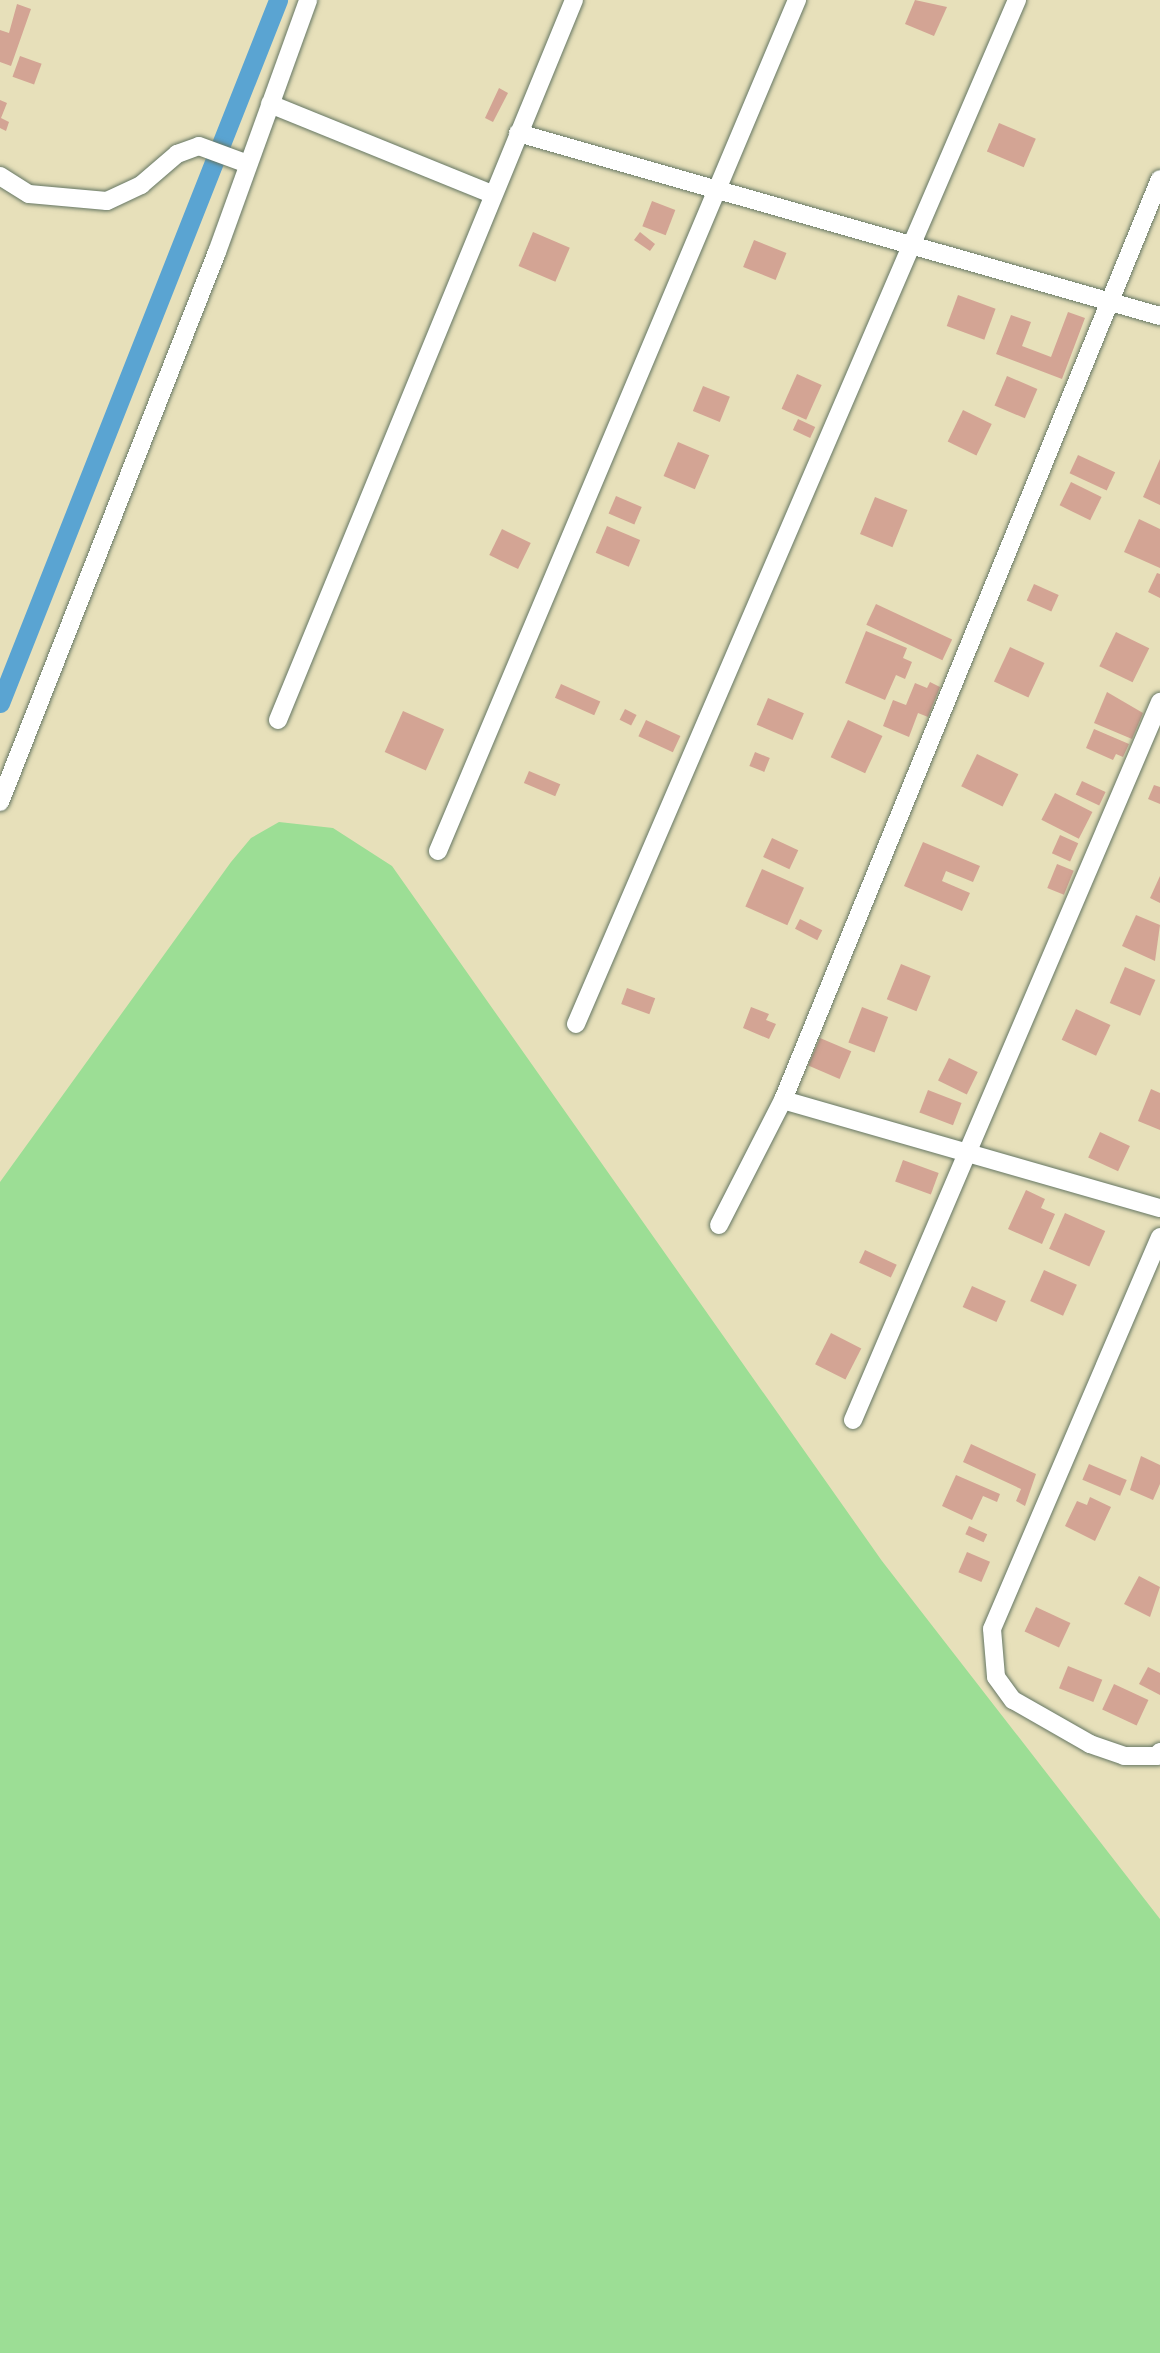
<!DOCTYPE html>
<html>
<head>
<meta charset="utf-8">
<style>
  body { margin:0 }
  #map { position:relative; width:1160px; height:2353px; overflow:hidden; background:#e7e0ba; font-family:"Shantell Sans",sans-serif }
  div>[style] { position:absolute }
  [style*='--x'] { left:calc(var(--x)*1px); top:calc(var(--y)*1px); width:calc(var(--w)*1px); rotate:calc(var(--a)*1deg) }
  .green>* { inset:0; background:#9cde95 }
  .canal>* { height:19px; margin:-9.5px; padding:0 9.5px; transform-origin:9.5px; border-radius:9.5px; background:#5aa4d2 }
  .building>* { inset:0; background:#d3a494; transform-origin:0 0 }
  .roads { filter:drop-shadow(0 0 2px #657663) drop-shadow(0 0 2px #657663) }
  .minor>* { height:18px; margin:-9px; padding:0 9px; transform-origin:9px; border-radius:9px; background:#fff }
  span { translate:-50% -50%; white-space:nowrap; text-align:center; line-height:1.15; -webkit-text-stroke:6px #f7f3e8; paint-order:stroke }
</style>
</head>
<body>
<div id="map">
  <div class="green">
    <i style="clip-path:polygon(279px 822px,333px 828px,392px 866px,882px 1561px,1160px 1919px,1160px 2353px,0 2353px,0 1182px,231px 862px,251px 838px)"></i>
  </div>
  <div class="canal">
    <i style="--x:0;--y:703;--w:756;--a:-68.42"></i>
  </div>
  <div class="building">
    <i style="clip-path:polygon(915px 0,947px 7px,934px 36px,905px 24px)"></i>
    <i style="clip-path:polygon(17px 4px,31px 9px,11px 66px,0 62px,0 30px,9px 33px)"></i>
    <i style="left:20px;top:56px;width:23px;height:22px;rotate:20deg"></i>
    <i style="clip-path:polygon(499px 88px,508px 93px,493px 122px,485px 118px)"></i>
    <i style="clip-path:polygon(0 100px,7px 103px,1px 118px,9px 122px,6px 131px,0 128px)"></i>
    <i style="left:999px;top:123px;width:40px;height:31px;rotate:23deg"></i>
    <i style="left:652px;top:201px;width:25px;height:27px;rotate:21deg"></i>
    <i style="left:533px;top:232px;width:40px;height:37px;rotate:23deg"></i>
    <i style="clip-path:polygon(640px 232px,655px 244px,650px 251px,634px 240px)"></i>
    <i style="left:754px;top:240px;width:35px;height:29px;rotate:22deg"></i>
    <i style="left:958px;top:295px;width:40px;height:33px;rotate:20deg"></i>
    <i style="clip-path:polygon(1068px 312px,1085px 318px,1062px 379px,996px 354px,1011px 315px,1031px 322px,1022px 346px,1051px 357px)"></i>
    <i style="left:797px;top:374px;width:27px;height:38px;rotate:24deg"></i>
    <i style="left:1007px;top:376px;width:33px;height:32px;rotate:23deg"></i>
    <i style="left:703px;top:386px;width:29px;height:27px;rotate:22deg"></i>
    <i style="left:963px;top:410px;width:32px;height:35px;rotate:26deg"></i>
    <i style="left:798px;top:419px;width:19px;height:12px;rotate:25deg"></i>
    <i style="left:678px;top:442px;width:34px;height:37px;rotate:23deg"></i>
    <i style="left:1078px;top:455px;width:41px;height:20px;rotate:25deg"></i>
    <i style="clip-path:polygon(1160px 459px,1160px 505px,1143px 497px)"></i>
    <i style="left:1071px;top:482px;width:34px;height:26px;rotate:26deg"></i>
    <i style="left:616px;top:496px;width:28px;height:19px;rotate:23deg"></i>
    <i style="left:875px;top:497px;width:35px;height:40px;rotate:22deg"></i>
    <i style="clip-path:polygon(1139px 519px,1160px 529px,1160px 568px,1124px 552px)"></i>
    <i style="left:607px;top:526px;width:36px;height:29px;rotate:23deg"></i>
    <i style="left:502px;top:529px;width:32px;height:29px;rotate:26deg"></i>
    <i style="clip-path:polygon(1157px 573px,1160px 574px,1160px 598px,1148px 592px)"></i>
    <i style="left:1034px;top:584px;width:27px;height:18px;rotate:24deg"></i>
    <i style="left:876px;top:604px;width:84px;height:23px;rotate:25deg"></i>
    <i style="clip-path:polygon(866px 631px,907px 648px,903px 658px,912px 662px,905px 679px,896px 675px,885px 700px,845px 683px)"></i>
    <i style="left:1116px;top:632px;width:37px;height:38px;rotate:26deg"></i>
    <i style="left:1010px;top:647px;width:38px;height:38px;rotate:25deg"></i>
    <i style="clip-path:polygon(930px 682px,940px 687px,928px 717px,918px 713px,909px 737px,883px 726px,893px 700px,906px 705px,915px 683px,927px 688px)"></i>
    <i style="left:561px;top:684px;width:43px;height:15px;rotate:24deg"></i>
    <i style="clip-path:polygon(1107px 692px,1143px 713px,1132px 739px,1094px 723px)"></i>
    <i style="left:768px;top:698px;width:39px;height:29px;rotate:23deg"></i>
    <i style="left:625px;top:709px;width:13px;height:12px;rotate:27deg"></i>
    <i style="left:403px;top:711px;width:45px;height:45px;rotate:24deg"></i>
    <i style="left:646px;top:720px;width:38px;height:18px;rotate:25deg"></i>
    <i style="left:848px;top:720px;width:38px;height:41px;rotate:25deg"></i>
    <i style="clip-path:polygon(1094px 729px,1129px 744px,1123px 757px,1116px 754px,1113px 760px,1086px 748px)"></i>
    <i style="left:755px;top:752px;width:16px;height:15px;rotate:22deg"></i>
    <i style="left:977px;top:754px;width:46px;height:36px;rotate:26deg"></i>
    <i style="left:529px;top:771px;width:34px;height:13px;rotate:23deg"></i>
    <i style="left:1082px;top:781px;width:26px;height:15px;rotate:25deg"></i>
    <i style="clip-path:polygon(1154px 785px,1160px 787px,1160px 804px,1148px 799px)"></i>
    <i style="left:1055px;top:793px;width:42px;height:30px;rotate:27deg"></i>
    <i style="left:1060px;top:835px;width:20px;height:20px;rotate:24deg"></i>
    <i style="left:772px;top:838px;width:29px;height:21px;rotate:25deg"></i>
    <i style="clip-path:polygon(923px 842px,980px 866px,973px 882px,946px 871px,942px 881px,970px 893px,962px 911px,904px 886px)"></i>
    <i style="left:1057px;top:864px;width:18px;height:26px;rotate:22deg"></i>
    <i style="left:762px;top:869px;width:46px;height:41px;rotate:24deg"></i>
    <i style="clip-path:polygon(1160px 876px,1160px 903px,1150px 898px)"></i>
    <i style="clip-path:polygon(1136px 915px,1160px 925px,1155px 961px,1122px 946px)"></i>
    <i style="left:800px;top:919px;width:25px;height:11px;rotate:27deg"></i>
    <i style="left:901px;top:964px;width:32px;height:38px;rotate:22deg"></i>
    <i style="left:1125px;top:967px;width:33px;height:39px;rotate:23deg"></i>
    <i style="left:627px;top:988px;width:30px;height:17px;rotate:20deg"></i>
    <i style="clip-path:polygon(751px 1007px,769px 1014px,766px 1020px,776px 1024px,769px 1039px,743px 1028px)"></i>
    <i style="left:862px;top:1007px;width:28px;height:38px;rotate:21deg"></i>
    <i style="left:1076px;top:1009px;width:38px;height:34px;rotate:25deg"></i>
    <i style="left:820px;top:1038px;width:34px;height:30px;rotate:23deg"></i>
    <i style="left:949px;top:1058px;width:32px;height:25px;rotate:26deg"></i>
    <i style="clip-path:polygon(1151px 1089px,1160px 1093px,1160px 1130px,1138px 1121px)"></i>
    <i style="left:928px;top:1090px;width:36px;height:24px;rotate:21deg"></i>
    <i style="left:1100px;top:1132px;width:33px;height:28px;rotate:25deg"></i>
    <i style="left:903px;top:1160px;width:38px;height:23px;rotate:20deg"></i>
    <i style="clip-path:polygon(1026px 1190px,1045px 1199px,1041px 1208px,1055px 1214px,1042px 1244px,1008px 1229px)"></i>
    <i style="left:1065px;top:1213px;width:44px;height:39px;rotate:24deg"></i>
    <i style="left:865px;top:1250px;width:35px;height:14px;rotate:25deg"></i>
    <i style="left:1044px;top:1270px;width:36px;height:34px;rotate:24deg"></i>
    <i style="left:972px;top:1286px;width:37px;height:23px;rotate:24deg"></i>
    <i style="left:831px;top:1333px;width:34px;height:35px;rotate:27deg"></i>
    <i style="clip-path:polygon(971px 1444px,1036px 1474px,1025px 1506px,1016px 1501px,1021px 1489px,963px 1462px)"></i>
    <i style="clip-path:polygon(1141px 1456px,1160px 1465px,1160px 1484px,1153px 1500px,1130px 1490px)"></i>
    <i style="left:1089px;top:1464px;width:41px;height:17px;rotate:23deg"></i>
    <i style="clip-path:polygon(956px 1475px,1000px 1494px,997px 1502px,983px 1496px,972px 1520px,942px 1506px)"></i>
    <i style="clip-path:polygon(1090px 1497px,1111px 1507px,1095px 1541px,1065px 1526px,1077px 1501px,1087px 1505px)"></i>
    <i style="left:969px;top:1526px;width:20px;height:9px;rotate:24deg"></i>
    <i style="left:967px;top:1552px;width:25px;height:22px;rotate:23deg"></i>
    <i style="clip-path:polygon(1139px 1576px,1160px 1587px,1150px 1617px,1124px 1604px)"></i>
    <i style="left:1036px;top:1607px;width:38px;height:27px;rotate:25deg"></i>
    <i style="left:1068px;top:1666px;width:37px;height:24px;rotate:22deg"></i>
    <i style="clip-path:polygon(1148px 1667px,1160px 1673px,1160px 1695px,1139px 1684px)"></i>
    <i style="left:1114px;top:1684px;width:38px;height:28px;rotate:25deg"></i>
  </div>
  <div class="roads">
    <div class="minor">
      <i style="--x:270;--y:104;--w:240;--a:22.1"></i>
      <i style="--x:518;--y:133;--w:668;--a:15.91"></i>
      <i style="--x:0;--y:176;--w:34;--a:32"></i>
      <i style="--x:29;--y:194;--w:78;--a:5.1"></i>
      <i style="--x:107;--y:201;--w:38;--a:-25"></i>
      <i style="--x:141;--y:185;--w:48;--a:-40.7"></i>
      <i style="--x:177;--y:154;--w:23;--a:-20"></i>
      <i style="--x:199;--y:146;--w:52;--a:20.2"></i>
      <i style="--x:278;--y:720;--w:778;--a:-67.65"></i>
      <i style="--x:0;--y:802;--w:591;--a:-68.47"></i>
      <i style="--x:217;--y:252;--w:268;--a:-70.1"></i>
      <i style="--x:438;--y:851;--w:924;--a:-67.13"></i>
      <i style="--x:576;--y:1024;--w:1115;--a:-66.7"></i>
      <i style="--x:783;--y:1100;--w:392;--a:16"></i>
      <i style="--x:719;--y:1225;--w:140;--a:-62.9"></i>
      <i style="--x:783;--y:1100;--w:995;--a:-67.74"></i>
      <i style="--x:1160;--y:1237;--w:426;--a:113.2"></i>
      <i style="--x:992;--y:1629;--w:48;--a:85.2"></i>
      <i style="--x:996;--y:1677;--w:29;--a:54"></i>
      <i style="--x:1013;--y:1700;--w:89;--a:29.7"></i>
      <i style="--x:1090;--y:1744;--w:36;--a:19"></i>
      <i style="--x:1124;--y:1756;--w:33;--a:0"></i>
      <i style="--x:1157;--y:1756;--w:5;--a:-53"></i>
      <i style="--x:853;--y:1420;--w:781;--a:-66.85"></i>
    </div>
  </div>
</div>
</body>
</html>
